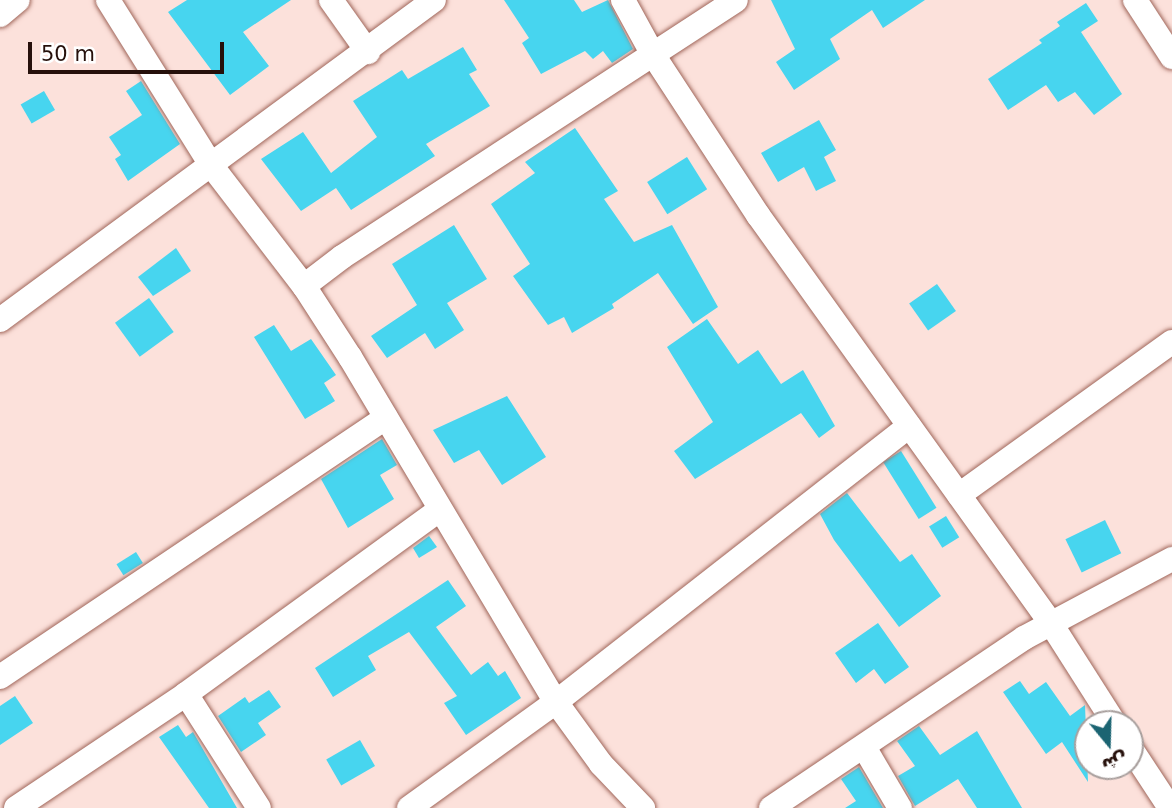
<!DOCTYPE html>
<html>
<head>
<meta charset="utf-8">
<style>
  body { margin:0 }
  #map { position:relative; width:1172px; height:808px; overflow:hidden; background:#fce1db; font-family:"DejaVu Sans",Cairo,sans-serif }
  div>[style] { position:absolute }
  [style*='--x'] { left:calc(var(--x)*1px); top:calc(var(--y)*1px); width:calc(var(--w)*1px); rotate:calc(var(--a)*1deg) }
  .building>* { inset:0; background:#47d5ef; transform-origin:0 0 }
  .roads { filter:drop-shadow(0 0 2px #a0665a) drop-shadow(0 0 2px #a0665a) }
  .minor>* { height:24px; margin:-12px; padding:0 12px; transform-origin:12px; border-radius:12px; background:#fff }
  span { translate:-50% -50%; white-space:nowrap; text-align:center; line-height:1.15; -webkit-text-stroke:6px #fff; paint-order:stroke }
  .north { position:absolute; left:1074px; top:710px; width:70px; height:70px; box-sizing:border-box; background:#fff; border:2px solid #a89f9d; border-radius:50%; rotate:161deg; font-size:19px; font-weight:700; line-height:28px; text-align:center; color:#26100b }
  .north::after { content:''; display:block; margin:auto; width:24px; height:32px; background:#1b6472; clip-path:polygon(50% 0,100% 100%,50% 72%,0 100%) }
  .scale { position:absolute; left:28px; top:42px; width:196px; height:32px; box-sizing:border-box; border:4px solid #26100b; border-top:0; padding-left:9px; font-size:21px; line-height:24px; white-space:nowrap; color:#26100b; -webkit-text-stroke:5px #fff; paint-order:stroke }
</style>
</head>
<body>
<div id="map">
  <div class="building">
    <i style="clip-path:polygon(187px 0,291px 0,243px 32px,269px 66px,230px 95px,168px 12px)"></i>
    <i style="clip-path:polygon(504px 0,574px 0,582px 12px,608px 0,633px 49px,612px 63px,603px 51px,593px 59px,585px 51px,541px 74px,522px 43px,529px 38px)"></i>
    <i style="clip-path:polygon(771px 0,925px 0,883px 28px,872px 10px,830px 39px,840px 59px,794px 90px,776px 62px,795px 49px)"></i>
    <i style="clip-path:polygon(1086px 3px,1098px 21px,1081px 32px,1122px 94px,1094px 115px,1075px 92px,1058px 102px,1046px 85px,1008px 110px,988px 79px,1042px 43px,1039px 40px,1060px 26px,1057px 22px)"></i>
    <i style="clip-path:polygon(463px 47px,477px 70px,469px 74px,490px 106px,426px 144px,435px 156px,351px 210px,336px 188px,301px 211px,261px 159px,303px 132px,331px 173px,377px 137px,353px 101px,402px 70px,408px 79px)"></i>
    <i style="clip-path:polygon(141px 81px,180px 144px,128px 181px,115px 159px,121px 155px,109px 137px,142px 115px,126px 91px)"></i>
    <i style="left:44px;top:91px;width:22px;height:27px;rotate:60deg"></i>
    <i style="clip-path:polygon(819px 120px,836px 150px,824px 157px,836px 181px,816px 191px,804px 167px,778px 182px,761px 153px)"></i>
    <i style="clip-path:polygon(575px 128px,618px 191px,604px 199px,634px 242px,672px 225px,718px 307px,693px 324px,658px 273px,612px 304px,614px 308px,572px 333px,564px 317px,548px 325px,513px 276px,530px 264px,491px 204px,535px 173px,525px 162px)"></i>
    <i style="left:687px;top:157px;width:38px;height:47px;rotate:58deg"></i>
    <i style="clip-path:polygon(454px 225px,487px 279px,447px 303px,464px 330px,435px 349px,425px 333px,387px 358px,371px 336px,417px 305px,392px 264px)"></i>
    <i style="clip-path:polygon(176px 248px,191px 271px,153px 296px,138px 277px)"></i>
    <i style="left:937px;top:284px;width:33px;height:34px;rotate:55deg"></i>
    <i style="left:149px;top:298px;width:42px;height:42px;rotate:54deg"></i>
    <i style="clip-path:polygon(707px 319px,738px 364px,758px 350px,781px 384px,803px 370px,835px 426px,819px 438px,801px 413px,695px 479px,674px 451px,713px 422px,667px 347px)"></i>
    <i style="clip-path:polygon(274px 325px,291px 351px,311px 339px,336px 375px,324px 383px,335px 401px,305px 419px,254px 337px)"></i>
    <i style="clip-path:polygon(507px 396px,546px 457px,502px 485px,479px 450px,454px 463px,433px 430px)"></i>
    <i style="clip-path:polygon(382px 439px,397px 465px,380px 475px,394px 499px,348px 528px,321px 479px)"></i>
    <i style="left:901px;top:451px;width:67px;height:21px;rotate:58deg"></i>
    <i style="clip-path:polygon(847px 493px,900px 562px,912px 554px,941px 596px,899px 627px,834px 540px,820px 514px)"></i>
    <i style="left:946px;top:516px;width:25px;height:20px;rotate:58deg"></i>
    <i style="left:1105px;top:520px;width:37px;height:44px;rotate:64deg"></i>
    <i style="clip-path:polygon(429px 536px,437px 547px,419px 558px,413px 548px)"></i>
    <i style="left:136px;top:552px;width:13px;height:23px;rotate:58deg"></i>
    <i style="clip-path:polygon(448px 580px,466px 606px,436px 627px,471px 675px,488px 662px,498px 676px,505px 671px,521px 698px,466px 735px,444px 703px,457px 696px,409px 632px,368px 656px,376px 670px,333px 697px,315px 668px)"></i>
    <i style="clip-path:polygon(878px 623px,909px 667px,885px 684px,874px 669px,856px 683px,835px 653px)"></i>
    <i style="clip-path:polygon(1020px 681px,1029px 694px,1046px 682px,1070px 716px,1085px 705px,1088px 782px,1062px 742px,1046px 754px,1003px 692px)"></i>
    <i style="clip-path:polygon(269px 690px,281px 707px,258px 723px,266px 735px,241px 752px,218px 716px,245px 697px,249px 703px)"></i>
    <i style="clip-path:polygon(15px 696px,33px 723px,0 745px,0 706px)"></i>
    <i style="clip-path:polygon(178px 725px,186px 737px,193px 732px,237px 808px,209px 808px,159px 737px)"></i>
    <i style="clip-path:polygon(919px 726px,940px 755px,977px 731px,1022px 808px,977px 808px,958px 779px,915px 806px,898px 776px,915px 766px,897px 741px)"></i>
    <i style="left:360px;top:740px;width:30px;height:39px;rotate:60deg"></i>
    <i style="clip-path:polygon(859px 767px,883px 808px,845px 808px,856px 801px,841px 779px)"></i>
  </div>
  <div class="roads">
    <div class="minor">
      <i style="--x:108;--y:0;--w:195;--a:58"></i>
      <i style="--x:211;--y:165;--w:153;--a:52.5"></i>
      <i style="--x:304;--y:286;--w:85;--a:57.1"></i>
      <i style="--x:350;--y:357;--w:402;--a:59.2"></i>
      <i style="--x:556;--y:702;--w:77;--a:54"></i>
      <i style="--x:601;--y:764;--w:61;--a:46.3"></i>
      <i style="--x:331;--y:0;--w:64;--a:54.6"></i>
      <i style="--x:623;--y:0;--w:60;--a:61.3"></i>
      <i style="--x:652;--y:53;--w:194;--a:56.8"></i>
      <i style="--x:758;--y:215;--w:501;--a:54.34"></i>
      <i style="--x:1050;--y:622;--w:121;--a:57.5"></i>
      <i style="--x:1135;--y:0;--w:68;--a:57"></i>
      <i style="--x:0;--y:15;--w:23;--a:-40"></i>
      <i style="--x:304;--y:286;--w:48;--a:-37.3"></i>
      <i style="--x:342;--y:257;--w:470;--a:-33.1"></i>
      <i style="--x:0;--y:320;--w:539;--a:-36.4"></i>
      <i style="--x:959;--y:495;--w:262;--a:-35.7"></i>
      <i style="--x:0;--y:677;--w:465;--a:-33.9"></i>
      <i style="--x:186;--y:694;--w:135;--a:57.4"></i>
      <i style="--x:864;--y:747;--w:71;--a:59.5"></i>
      <i style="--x:1130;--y:747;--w:73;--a:56.7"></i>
      <i style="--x:16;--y:808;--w:205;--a:-33.8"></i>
      <i style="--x:186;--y:694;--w:311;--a:-36"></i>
      <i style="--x:409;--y:808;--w:181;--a:-35.8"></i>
      <i style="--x:556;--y:702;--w:448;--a:-38"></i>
      <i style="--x:771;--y:808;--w:305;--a:-33.9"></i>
      <i style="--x:1024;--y:638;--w:168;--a:-28.1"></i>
    </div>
  </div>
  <div class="north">ش</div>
  <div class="scale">50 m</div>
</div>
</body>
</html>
